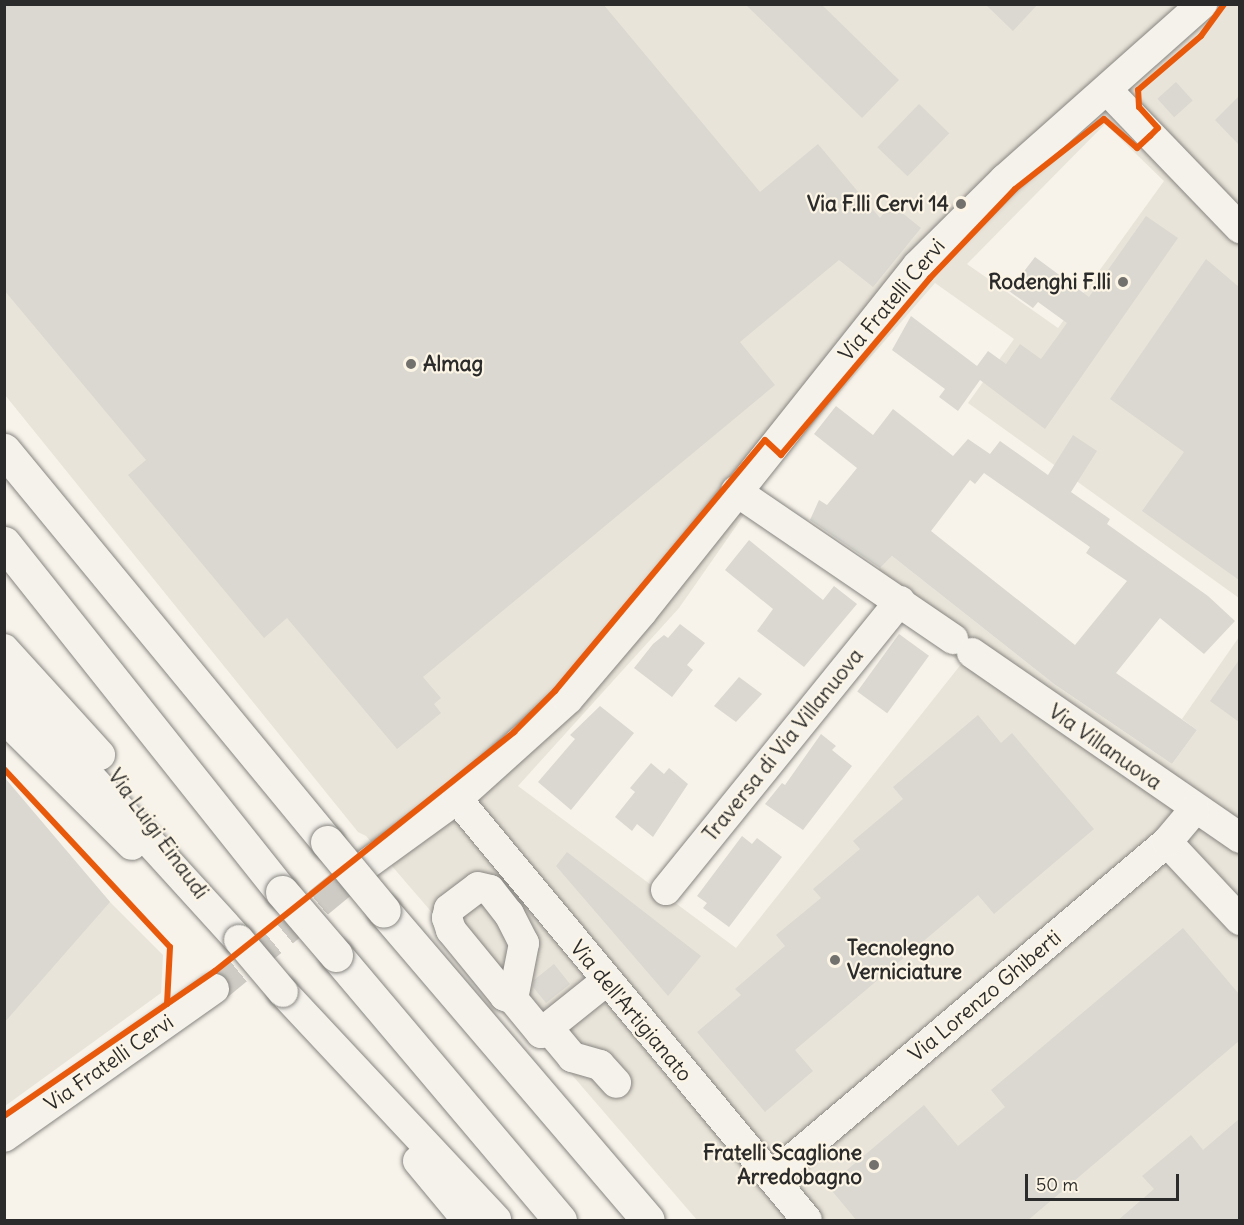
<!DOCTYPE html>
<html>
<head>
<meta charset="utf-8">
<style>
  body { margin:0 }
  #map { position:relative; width:1244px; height:1225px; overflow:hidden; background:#f7f3ea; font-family:Delius,sans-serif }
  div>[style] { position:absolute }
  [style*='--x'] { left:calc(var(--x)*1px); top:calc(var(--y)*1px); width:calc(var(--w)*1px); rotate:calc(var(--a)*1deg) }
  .built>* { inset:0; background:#e9e4d9 }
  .building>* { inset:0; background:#dad8d1; transform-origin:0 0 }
  .minor-tunnel>* { height:30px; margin-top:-15px; transform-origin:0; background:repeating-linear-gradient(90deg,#cecbc4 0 30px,transparent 0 45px) }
  .roads { filter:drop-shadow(0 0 2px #878581) drop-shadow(0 0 2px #878581) }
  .minor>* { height:30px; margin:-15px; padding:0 15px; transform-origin:15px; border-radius:15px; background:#f5f2ec }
  .highway>* { height:33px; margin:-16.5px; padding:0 16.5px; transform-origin:16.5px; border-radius:16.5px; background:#f5f2ec }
  .bridges { filter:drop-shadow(0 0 2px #878581) drop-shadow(0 0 2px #878581) }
  .minor-bridge>* { height:30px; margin:-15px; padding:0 15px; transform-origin:15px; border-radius:15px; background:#f5f2ec }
  .highway-bridge>* { height:33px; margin:-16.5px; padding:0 16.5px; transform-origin:16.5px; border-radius:16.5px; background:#f5f2ec }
  .cycleway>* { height:6px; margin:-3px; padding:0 3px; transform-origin:3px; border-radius:3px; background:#e8590c }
  .dots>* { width:16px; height:16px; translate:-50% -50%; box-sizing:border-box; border:3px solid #fcf5e5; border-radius:50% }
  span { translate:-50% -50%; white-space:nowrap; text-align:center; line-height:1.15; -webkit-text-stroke:4.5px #fcf5e5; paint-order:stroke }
  .poi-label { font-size:21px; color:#2b2b2b; font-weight:700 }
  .right { translate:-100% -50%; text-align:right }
  .left { translate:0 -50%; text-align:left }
  .street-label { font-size:21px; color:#2b2b2b }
  .frame { position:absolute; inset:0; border:6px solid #2b2b2b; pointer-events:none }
  .scale { position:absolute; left:1025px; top:1174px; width:154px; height:27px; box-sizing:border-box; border:3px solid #2b2b2b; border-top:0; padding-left:8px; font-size:18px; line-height:21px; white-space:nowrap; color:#2b2b2b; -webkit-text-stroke:4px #fcf5e5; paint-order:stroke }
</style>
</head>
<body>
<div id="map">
  <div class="built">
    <i style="clip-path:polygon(evenodd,4px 5px,1239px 5px,1239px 598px,968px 403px,1014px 339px,935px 283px,755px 490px,878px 570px,892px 556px,1054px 684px,1172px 764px,1197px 730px,1182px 719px,1239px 637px,1239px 1220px,697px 1220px,366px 836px,358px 832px,5px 395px,4px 5px,1105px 124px,1164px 181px,1058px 328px,967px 264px,1105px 124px,4px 5px,746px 512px,962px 663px,736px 948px,518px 786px,679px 608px,746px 512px)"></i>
    <i style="clip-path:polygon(4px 777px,110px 902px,163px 955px,161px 993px,5px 1106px)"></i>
  </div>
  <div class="building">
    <i style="clip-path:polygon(4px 4px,603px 4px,760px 192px,818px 144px,880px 218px,891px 204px,921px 228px,873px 287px,839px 260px,740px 342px,775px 385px,423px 677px,441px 698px,434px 704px,441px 713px,397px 749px,287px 618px,264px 638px,128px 475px,146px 460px,4px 290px)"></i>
    <i style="clip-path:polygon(745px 4px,821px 4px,899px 80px,862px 118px)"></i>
    <i style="clip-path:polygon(985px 4px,1038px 4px,1013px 31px)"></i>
    <i style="left:1176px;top:82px;width:25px;height:25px;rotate:48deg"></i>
    <i style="clip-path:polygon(1239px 96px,1239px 145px,1215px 120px)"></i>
    <i style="left:919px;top:104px;width:42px;height:60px;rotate:44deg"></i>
    <i style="clip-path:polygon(1146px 216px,1178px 238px,1045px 429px,980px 380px,958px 411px,939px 397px,945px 389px,892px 350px,911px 316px,977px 366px,988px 351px,1006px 364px,1020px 344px,1041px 359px,1067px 323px,1038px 302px,1033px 308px,1009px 291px,1035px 257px,1089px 297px)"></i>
    <i style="clip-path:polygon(1206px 259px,1239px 287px,1239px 580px,1142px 511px,1184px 452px,1110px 399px)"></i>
    <i style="clip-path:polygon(evenodd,836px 406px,873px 435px,893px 409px,953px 456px,968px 439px,990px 454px,1000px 441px,1048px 475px,1073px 435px,1097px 451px,1071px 492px,1110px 519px,1107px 524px,1208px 596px,1235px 621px,1204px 654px,1160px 618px,1116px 673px,1197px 730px,1172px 764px,1054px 684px,892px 556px,880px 568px,810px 520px,819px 500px,827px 505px,857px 468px,814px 434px,836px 406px,984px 473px,1090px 547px,1086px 553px,1127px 581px,1075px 645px,931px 531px,970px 480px,975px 484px,984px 473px)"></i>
    <i style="clip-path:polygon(749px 540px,823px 600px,834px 586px,857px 604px,804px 667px,757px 631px,773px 609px,725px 570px)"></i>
    <i style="clip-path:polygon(680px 624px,705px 643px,687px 665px,693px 670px,672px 697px,634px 668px,653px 644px,664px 635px,668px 638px)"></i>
    <i style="left:899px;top:634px;width:37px;height:71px;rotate:36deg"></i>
    <i style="clip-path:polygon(1239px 660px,1239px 722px,1210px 701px)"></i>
    <i style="clip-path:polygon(739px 677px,762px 694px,736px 722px,714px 706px)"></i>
    <i style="clip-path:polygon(600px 706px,634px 733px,571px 810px,538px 782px,575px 739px,570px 735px)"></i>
    <i style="clip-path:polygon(978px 715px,1001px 743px,1012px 733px,1094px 829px,994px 914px,978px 895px,795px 1050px,813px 1071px,765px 1112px,697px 1032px,741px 995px,735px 989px,785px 946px,776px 935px,821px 898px,813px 889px,860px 849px,853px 841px,903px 799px,893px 787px)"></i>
    <i style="clip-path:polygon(821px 734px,836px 746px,832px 750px,852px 766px,803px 830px,765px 804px,782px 783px,785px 785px)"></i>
    <i style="clip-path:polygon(651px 763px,664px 774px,669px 768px,688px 784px,653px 837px,637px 824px,632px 831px,615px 817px,635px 792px,630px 788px)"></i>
    <i style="clip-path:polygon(4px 777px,110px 902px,4px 1023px)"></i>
    <i style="clip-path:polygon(742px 836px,752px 844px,757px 838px,782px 857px,729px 927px,703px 908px,707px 903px,697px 896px)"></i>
    <i style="clip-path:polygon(567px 852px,701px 956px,668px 996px,556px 866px)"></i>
    <i style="clip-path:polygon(1183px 928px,1239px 994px,1239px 1041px,1027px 1221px,857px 1221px,828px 1186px,924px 1105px,958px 1146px,1005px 1107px,991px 1090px)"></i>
    <i style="clip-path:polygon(554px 964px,570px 984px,546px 1003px,533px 987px,534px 980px)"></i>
    <i style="clip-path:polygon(1239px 1119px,1239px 1221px,1117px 1221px,1154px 1189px,1142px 1176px,1191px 1135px,1203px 1150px)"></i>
  </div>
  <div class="minor-tunnel">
    <i style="--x:214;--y:989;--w:184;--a:-39.5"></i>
  </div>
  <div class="roads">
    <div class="minor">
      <i style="--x:1107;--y:90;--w:192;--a:46.1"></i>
      <i style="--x:736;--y:491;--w:263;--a:34.3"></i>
      <i style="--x:4;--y:649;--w:143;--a:47.8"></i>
      <i style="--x:972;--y:653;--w:326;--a:34.6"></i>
      <i style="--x:4;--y:682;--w:349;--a:47.7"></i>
      <i style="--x:4;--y:718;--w:180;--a:44.8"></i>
      <i style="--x:457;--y:799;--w:547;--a:50.26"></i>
      <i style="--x:1167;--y:842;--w:107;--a:46.9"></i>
      <i style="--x:356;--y:872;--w:125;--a:-35.9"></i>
      <i style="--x:457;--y:799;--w:149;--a:-42"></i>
      <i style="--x:568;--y:699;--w:114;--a:-49.6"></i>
      <i style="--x:642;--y:612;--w:443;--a:-51.5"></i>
      <i style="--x:918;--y:265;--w:122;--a:-44.7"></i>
      <i style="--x:1005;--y:179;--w:264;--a:-41.6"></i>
      <i style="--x:666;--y:890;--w:372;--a:-51"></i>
      <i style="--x:283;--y:992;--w:312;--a:46.9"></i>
      <i style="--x:513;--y:999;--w:9;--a:-159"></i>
      <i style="--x:505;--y:996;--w:85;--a:-129.3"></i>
      <i style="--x:451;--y:930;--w:13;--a:-108"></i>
      <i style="--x:447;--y:918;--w:9;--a:-77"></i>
      <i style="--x:449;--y:909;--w:36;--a:-37"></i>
      <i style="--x:478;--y:887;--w:12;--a:14"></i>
      <i style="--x:490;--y:890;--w:31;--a:52"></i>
      <i style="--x:509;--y:914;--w:33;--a:63"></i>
      <i style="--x:524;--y:943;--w:57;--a:101.1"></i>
      <i style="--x:513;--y:999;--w:44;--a:50.5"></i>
      <i style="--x:541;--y:1033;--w:82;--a:-38.6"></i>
      <i style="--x:548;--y:1028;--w:38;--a:50"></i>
      <i style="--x:572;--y:1057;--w:29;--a:16"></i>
      <i style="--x:600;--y:1065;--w:24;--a:48"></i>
      <i style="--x:4;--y:1137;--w:257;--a:-35.2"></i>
      <i style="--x:418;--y:1161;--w:77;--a:50.3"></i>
      <i style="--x:771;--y:1177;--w:519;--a:-40.23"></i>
      <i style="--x:1167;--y:842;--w:42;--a:-49.8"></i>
    </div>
    <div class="highway">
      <i style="--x:4;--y:450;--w:508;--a:50.51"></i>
      <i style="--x:4;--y:543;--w:446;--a:51.5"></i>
      <i style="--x:384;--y:911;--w:406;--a:49.5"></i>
      <i style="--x:336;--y:955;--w:347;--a:49.8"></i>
    </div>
  </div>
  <div class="bridges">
    <div class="minor-bridge">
      <i style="--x:239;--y:940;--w:68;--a:49.8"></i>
    </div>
    <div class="highway-bridge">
      <i style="--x:327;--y:842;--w:89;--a:50.4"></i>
      <i style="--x:282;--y:892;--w:83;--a:49.4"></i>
    </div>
  </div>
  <div class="cycleway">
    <i style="--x:4;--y:769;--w:243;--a:47"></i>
    <i style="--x:170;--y:947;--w:57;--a:93"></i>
    <i style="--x:4;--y:1116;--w:256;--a:-34.5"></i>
    <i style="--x:215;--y:971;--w:383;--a:-38.6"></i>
    <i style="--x:514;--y:732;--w:58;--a:-45"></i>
    <i style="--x:555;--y:691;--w:327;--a:-50.1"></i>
    <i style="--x:765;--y:440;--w:22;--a:43"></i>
    <i style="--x:781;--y:455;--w:231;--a:-49.9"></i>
    <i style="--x:930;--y:278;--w:123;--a:-46.3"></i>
    <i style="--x:1015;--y:189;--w:113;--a:-38.2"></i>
    <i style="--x:1104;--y:119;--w:44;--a:41.3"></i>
    <i style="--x:1137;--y:148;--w:18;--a:-43"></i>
    <i style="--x:1150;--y:136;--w:11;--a:-45"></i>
    <i style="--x:1158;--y:128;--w:28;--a:-132"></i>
    <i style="--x:1139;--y:107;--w:17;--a:-93"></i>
    <i style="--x:1138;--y:90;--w:83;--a:-40.6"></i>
    <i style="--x:1201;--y:36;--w:39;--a:-54"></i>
  </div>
  <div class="dots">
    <i style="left:961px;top:204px;background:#72716e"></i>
    <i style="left:1123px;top:282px;background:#72716e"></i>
    <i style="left:411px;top:364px;background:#72716e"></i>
    <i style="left:835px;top:960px;background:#72716e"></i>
    <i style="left:874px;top:1165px;background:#72716e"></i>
  </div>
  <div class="poi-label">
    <span class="right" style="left:949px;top:204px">Via F.lli Cervi 14</span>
    <span class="right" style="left:1111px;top:282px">Rodenghi F.lli</span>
    <span class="left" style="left:423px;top:364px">Almag</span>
    <span class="left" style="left:847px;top:960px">Tecnolegno<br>Verniciature</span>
    <span class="right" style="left:862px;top:1165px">Fratelli Scaglione<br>Arredobagno</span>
  </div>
  <div class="street-label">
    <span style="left:892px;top:300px;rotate:-50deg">Via Fratelli Cervi</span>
    <span style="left:783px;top:745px;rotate:-51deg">Traversa di Via Villanuova</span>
    <span style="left:1105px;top:747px;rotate:35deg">Via Villanuova</span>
    <span style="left:158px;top:834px;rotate:54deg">Via Luigi Einaudi</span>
    <span style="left:985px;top:996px;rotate:-40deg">Via Lorenzo Ghiberti</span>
    <span style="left:631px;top:1011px;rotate:50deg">Via dell'Artigianato</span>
    <span style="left:109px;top:1063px;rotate:-35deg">Via Fratelli Cervi</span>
  </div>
  <div class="frame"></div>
  <div class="scale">50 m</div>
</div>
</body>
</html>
